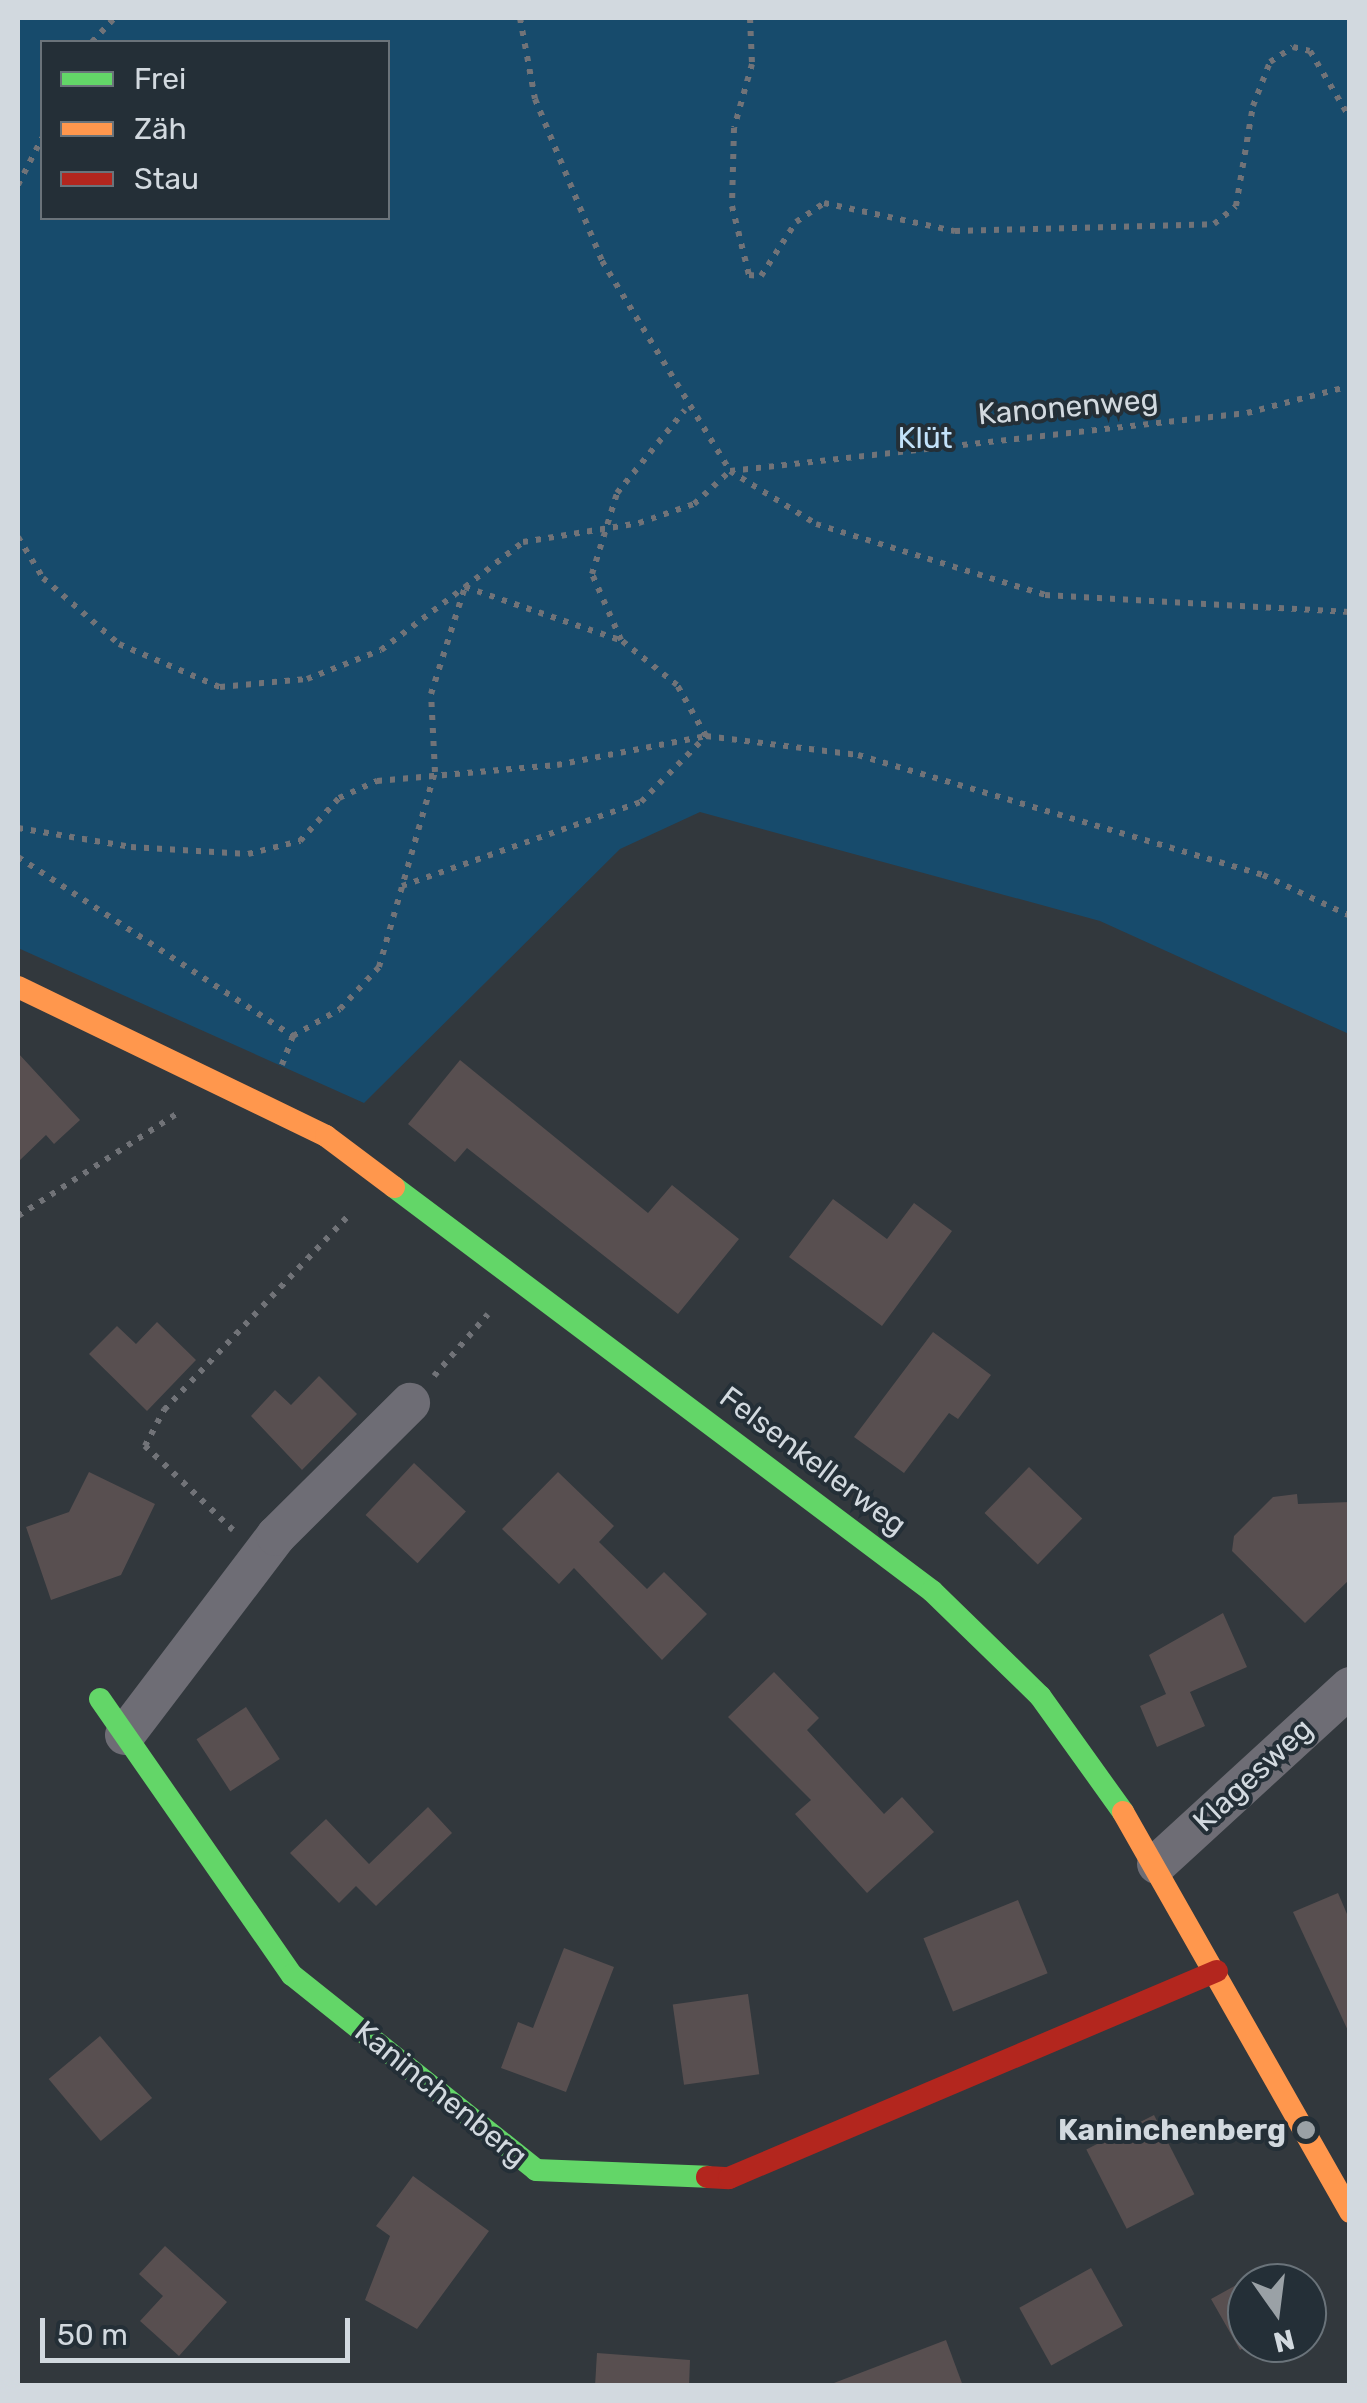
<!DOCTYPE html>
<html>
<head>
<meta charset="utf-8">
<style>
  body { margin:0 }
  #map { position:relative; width:1367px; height:2403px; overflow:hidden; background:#32383d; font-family:Rubik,sans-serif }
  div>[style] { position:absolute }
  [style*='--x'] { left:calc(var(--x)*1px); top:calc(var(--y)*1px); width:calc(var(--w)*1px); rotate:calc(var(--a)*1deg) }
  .green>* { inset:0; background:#174b6c }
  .building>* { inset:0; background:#584f50; transform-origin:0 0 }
  .path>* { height:6px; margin-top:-3px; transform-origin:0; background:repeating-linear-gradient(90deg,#717378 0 5px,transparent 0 13px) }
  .street>* { height:40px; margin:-20px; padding:0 20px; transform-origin:20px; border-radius:20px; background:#6e6d75 }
  .fast>* { height:22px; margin:-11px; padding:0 11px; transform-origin:11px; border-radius:11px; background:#63d668 }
  .slow>* { height:22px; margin:-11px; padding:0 11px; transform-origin:11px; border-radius:11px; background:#ff974d }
  .jam>* { height:22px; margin:-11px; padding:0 11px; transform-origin:11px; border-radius:11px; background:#b3261e }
  .dots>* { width:28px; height:28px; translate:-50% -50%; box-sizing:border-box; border:5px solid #242f37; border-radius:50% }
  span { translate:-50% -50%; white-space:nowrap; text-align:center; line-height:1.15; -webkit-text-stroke:8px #242f37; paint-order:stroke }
  .street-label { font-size:30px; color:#d2d9df }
  .park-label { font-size:30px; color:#c3e2fa }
  .poi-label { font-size:30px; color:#d2d9df; font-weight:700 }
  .right { translate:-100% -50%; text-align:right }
  .frame { position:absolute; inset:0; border:20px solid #d2d9df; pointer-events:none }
  .legend { position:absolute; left:40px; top:40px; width:350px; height:180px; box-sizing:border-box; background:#242f37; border:2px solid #6a737a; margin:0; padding:12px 18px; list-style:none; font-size:30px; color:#d2d9df }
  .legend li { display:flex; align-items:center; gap:20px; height:50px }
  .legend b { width:50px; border:2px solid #6a737a }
  .north { position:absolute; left:1227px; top:2263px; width:100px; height:100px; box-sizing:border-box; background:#242f37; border:2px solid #6a737a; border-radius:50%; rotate:166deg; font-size:28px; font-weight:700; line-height:40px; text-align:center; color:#d2d9df }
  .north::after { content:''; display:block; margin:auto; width:35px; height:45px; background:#9aa1a6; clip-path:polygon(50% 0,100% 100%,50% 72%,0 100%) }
  .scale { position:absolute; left:40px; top:2318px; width:310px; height:45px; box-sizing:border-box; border:5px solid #d2d9df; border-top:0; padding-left:12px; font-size:30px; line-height:35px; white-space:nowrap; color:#d2d9df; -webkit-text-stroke:8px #242f37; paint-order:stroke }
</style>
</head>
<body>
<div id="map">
  <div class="green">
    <i style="clip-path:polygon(evenodd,18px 18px,1349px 18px,1349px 1034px,1100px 921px,700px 812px,620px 849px,364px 1103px,18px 948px,18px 18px,42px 42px,388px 42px,388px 218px,42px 218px,42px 42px)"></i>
  </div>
  <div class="building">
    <i style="clip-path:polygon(18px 1053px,80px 1120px,54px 1144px,46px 1135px,18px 1162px)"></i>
    <i style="clip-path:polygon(460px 1060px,648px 1213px,672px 1185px,739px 1239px,678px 1314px,467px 1148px,455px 1162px,408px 1124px)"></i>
    <i style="clip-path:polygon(833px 1199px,887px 1239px,914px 1203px,952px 1231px,882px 1326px,789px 1257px)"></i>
    <i style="clip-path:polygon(157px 1322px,196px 1360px,147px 1411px,89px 1354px,117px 1326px,136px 1344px)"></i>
    <i style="clip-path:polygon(933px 1332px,991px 1375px,958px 1419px,949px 1413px,904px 1473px,854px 1437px)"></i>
    <i style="clip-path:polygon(319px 1376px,357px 1414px,302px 1470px,251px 1416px,275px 1390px,291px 1405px)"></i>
    <i style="left:414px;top:1463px;width:71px;height:71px;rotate:43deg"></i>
    <i style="left:1029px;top:1467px;width:74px;height:64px;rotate:44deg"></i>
    <i style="clip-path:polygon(89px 1472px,155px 1504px,121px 1575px,51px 1600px,26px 1527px,69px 1512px)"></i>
    <i style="clip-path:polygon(558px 1472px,614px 1526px,599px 1542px,647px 1589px,664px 1572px,707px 1614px,662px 1660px,574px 1568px,559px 1584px,502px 1529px)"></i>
    <i style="clip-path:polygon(1297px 1494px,1298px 1504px,1350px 1502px,1350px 1579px,1305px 1623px,1232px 1551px,1234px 1536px,1273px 1497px)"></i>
    <i style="clip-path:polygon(1223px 1613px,1247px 1667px,1190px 1692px,1205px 1726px,1157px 1747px,1140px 1706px,1166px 1694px,1149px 1655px)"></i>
    <i style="clip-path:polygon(774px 1672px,819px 1718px,807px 1730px,884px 1814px,902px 1797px,934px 1832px,867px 1893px,795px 1814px,811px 1800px,728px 1717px)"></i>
    <i style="left:246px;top:1707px;width:62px;height:59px;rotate:57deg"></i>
    <i style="clip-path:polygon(428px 1807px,452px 1833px,376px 1906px,356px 1886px,339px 1903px,290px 1853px,326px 1819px,369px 1864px)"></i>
    <i style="clip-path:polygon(1338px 1893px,1350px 1921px,1350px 2035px,1293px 1912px)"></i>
    <i style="left:1018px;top:1900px;width:79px;height:102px;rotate:68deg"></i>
    <i style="clip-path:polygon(564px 1948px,614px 1967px,566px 2092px,501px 2068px,518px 2022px,533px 2028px)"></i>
    <i style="left:748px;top:1994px;width:81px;height:76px;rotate:82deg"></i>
    <i style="left:100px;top:2036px;width:81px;height:67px;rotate:50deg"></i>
    <i style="left:1154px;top:2115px;width:89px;height:76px;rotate:63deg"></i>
    <i style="clip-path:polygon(413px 2176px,489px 2231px,417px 2329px,365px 2300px,390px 2236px,376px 2226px)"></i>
    <i style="clip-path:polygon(165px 2246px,227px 2302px,179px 2356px,140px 2321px,163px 2296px,139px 2274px)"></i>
    <i style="left:1091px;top:2268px;width:66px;height:82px;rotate:61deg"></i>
    <i style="clip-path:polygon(1258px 2273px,1264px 2283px,1247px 2283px,1252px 2343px,1240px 2350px,1211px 2299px)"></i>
    <i style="clip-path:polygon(946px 2340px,963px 2386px,835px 2386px,834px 2383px)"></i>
    <i style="clip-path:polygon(597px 2353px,690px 2360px,689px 2386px,595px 2386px)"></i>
  </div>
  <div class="path">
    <i style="--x:520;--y:18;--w:82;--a:79.5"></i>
    <i style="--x:535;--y:99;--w:175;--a:67.5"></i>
    <i style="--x:602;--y:261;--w:246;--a:58.6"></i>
    <i style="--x:730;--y:471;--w:101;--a:31.6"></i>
    <i style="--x:816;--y:524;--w:240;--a:17.2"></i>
    <i style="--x:1045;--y:595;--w:305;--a:3.2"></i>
    <i style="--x:750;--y:18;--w:46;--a:87.5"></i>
    <i style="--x:752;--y:64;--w:66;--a:105.7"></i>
    <i style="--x:734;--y:128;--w:78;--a:91.5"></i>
    <i style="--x:732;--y:206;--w:71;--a:76.2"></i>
    <i style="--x:749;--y:275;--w:12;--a:5"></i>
    <i style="--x:761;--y:276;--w:64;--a:-57.1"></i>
    <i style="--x:796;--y:222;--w:34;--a:-34"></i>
    <i style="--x:824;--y:203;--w:134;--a:12.1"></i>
    <i style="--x:955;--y:231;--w:259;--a:-1.5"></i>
    <i style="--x:1214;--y:224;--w:28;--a:-39"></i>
    <i style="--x:1236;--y:206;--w:101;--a:-80.4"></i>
    <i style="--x:1253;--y:106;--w:47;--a:-68.9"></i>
    <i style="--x:1270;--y:62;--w:27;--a:-33"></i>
    <i style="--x:1293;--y:47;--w:17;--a:13"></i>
    <i style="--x:1310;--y:51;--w:78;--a:59.2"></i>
    <i style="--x:92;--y:42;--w:33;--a:-47"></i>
    <i style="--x:18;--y:185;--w:53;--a:-62.9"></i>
    <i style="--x:18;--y:537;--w:48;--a:58.6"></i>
    <i style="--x:43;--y:578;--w:101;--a:41"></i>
    <i style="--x:119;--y:644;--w:110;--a:23.1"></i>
    <i style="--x:220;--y:687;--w:87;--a:-5.3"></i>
    <i style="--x:307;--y:679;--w:79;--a:-21.4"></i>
    <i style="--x:381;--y:650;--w:105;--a:-36.9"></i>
    <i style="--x:465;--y:587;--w:164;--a:18.9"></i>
    <i style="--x:18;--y:828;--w:115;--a:9.5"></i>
    <i style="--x:131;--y:847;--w:117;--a:3.4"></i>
    <i style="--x:248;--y:854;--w:54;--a:-14"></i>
    <i style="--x:300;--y:841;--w:58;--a:-47.8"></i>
    <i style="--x:339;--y:798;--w:42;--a:-24.1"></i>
    <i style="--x:377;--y:781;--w:181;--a:-5.1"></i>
    <i style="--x:557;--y:765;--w:152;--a:-11"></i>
    <i style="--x:706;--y:736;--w:153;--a:7.1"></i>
    <i style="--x:858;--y:755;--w:422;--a:16.5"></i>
    <i style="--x:1263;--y:875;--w:96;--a:25.2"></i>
    <i style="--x:18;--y:857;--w:328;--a:33.1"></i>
    <i style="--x:293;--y:1036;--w:31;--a:111"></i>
    <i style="--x:402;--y:886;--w:253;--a:-19.4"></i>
    <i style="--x:641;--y:802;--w:93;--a:-45.4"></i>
    <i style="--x:706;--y:736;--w:59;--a:-119.6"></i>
    <i style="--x:677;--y:685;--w:72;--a:-141.2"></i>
    <i style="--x:621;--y:640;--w:72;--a:-113.7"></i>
    <i style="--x:592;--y:574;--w:85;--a:-72.8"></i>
    <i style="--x:617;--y:493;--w:107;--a:-50.7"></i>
    <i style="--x:293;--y:1036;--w:54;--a:-29.9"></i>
    <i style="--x:340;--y:1009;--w:57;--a:-47.1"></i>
    <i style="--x:379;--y:967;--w:203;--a:-74"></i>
    <i style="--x:435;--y:772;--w:78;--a:-92.9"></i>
    <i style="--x:431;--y:694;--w:112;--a:-72.4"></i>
    <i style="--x:465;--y:587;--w:73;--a:-37.8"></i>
    <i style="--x:523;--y:542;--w:118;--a:-9.3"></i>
    <i style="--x:639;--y:523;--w:58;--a:-19.1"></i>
    <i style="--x:694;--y:504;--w:49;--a:-42.5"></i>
    <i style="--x:730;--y:471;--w:520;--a:-6.4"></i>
    <i style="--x:1247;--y:413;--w:106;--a:-14.7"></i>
    <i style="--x:18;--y:1216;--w:188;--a:-32.8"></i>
    <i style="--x:434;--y:1376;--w:82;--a:-48.9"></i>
    <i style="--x:233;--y:1530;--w:122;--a:-136.3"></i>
    <i style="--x:145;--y:1446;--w:41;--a:-62.2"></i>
    <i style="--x:164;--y:1410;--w:270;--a:-46.5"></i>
  </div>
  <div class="street">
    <i style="--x:125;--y:1735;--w:250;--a:-52.8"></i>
    <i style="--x:276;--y:1536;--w:189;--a:-44.8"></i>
    <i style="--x:1157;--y:1864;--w:262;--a:-42.5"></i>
  </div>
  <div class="fast">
    <i style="--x:394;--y:1187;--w:673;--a:36.9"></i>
    <i style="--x:932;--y:1591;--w:151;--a:44.2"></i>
    <i style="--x:1040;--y:1696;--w:143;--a:54.4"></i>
    <i style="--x:100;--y:1699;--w:336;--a:55.2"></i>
    <i style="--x:292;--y:1975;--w:312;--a:38.6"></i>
    <i style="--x:536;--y:2170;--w:171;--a:2.3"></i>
  </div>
  <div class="slow">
    <i style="--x:18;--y:987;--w:342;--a:25.8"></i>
    <i style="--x:326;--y:1136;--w:85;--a:36.9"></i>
    <i style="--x:1123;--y:1812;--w:460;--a:60.4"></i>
  </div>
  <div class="jam">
    <i style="--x:707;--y:2177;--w:22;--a:3"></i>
    <i style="--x:729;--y:2178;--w:530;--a:-22.99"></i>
  </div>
  <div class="dots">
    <i style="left:1306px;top:2130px;background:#9aa1a6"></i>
  </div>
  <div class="street-label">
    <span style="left:1068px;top:407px;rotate:-5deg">Kanonenweg</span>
    <span style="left:813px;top:1461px;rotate:37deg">Felsenkellerweg</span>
    <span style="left:1253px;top:1775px;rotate:-43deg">Klagesweg</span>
    <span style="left:441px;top:2094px;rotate:39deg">Kaninchenberg</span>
  </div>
  <div class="park-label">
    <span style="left:925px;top:438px">Klüt</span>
  </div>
  <div class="poi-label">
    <span class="right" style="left:1286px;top:2130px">Kaninchenberg</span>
  </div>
  <div class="frame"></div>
  <ul class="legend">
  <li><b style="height:12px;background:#63d668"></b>Frei</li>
  <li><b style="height:12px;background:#ff974d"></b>Zäh</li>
  <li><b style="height:12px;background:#b3261e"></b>Stau</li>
  </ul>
  <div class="north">N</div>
  <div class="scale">50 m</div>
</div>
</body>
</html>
